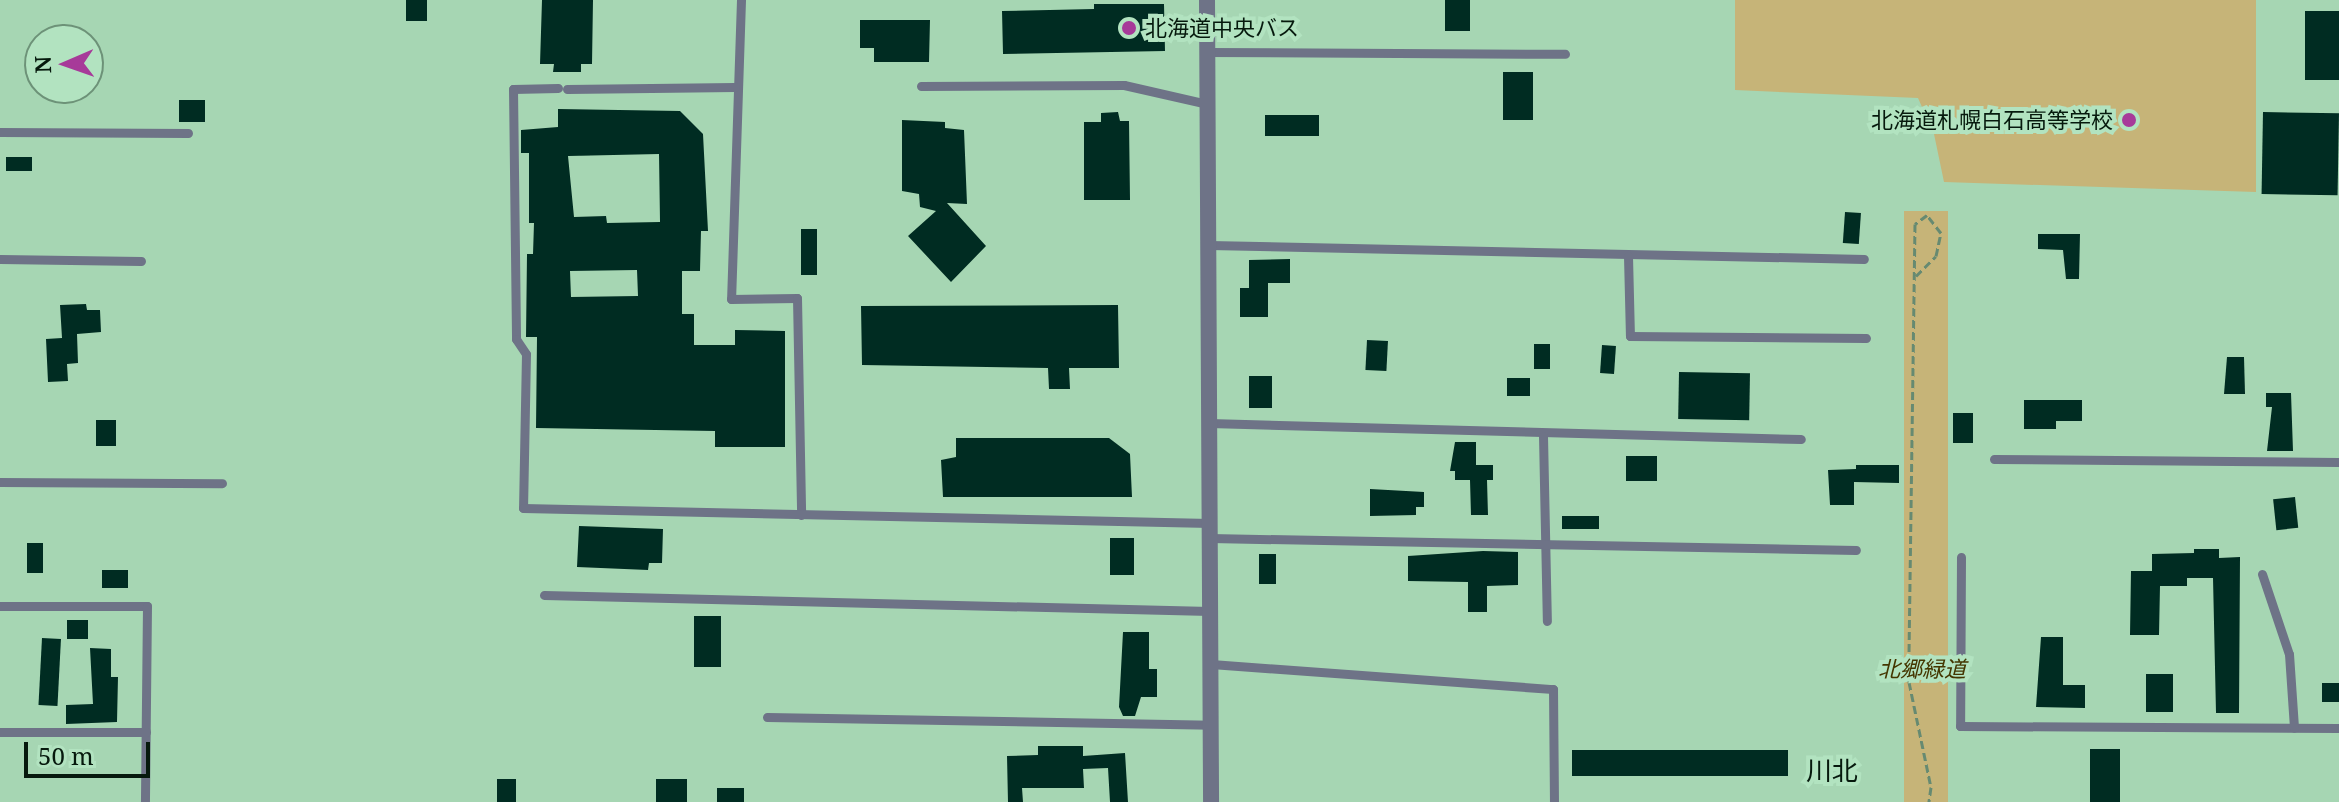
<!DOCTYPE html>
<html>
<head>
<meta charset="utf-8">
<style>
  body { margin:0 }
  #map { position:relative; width:2339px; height:802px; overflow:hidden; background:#a6d6b3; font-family:"Noto Serif","Noto Sans JP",serif }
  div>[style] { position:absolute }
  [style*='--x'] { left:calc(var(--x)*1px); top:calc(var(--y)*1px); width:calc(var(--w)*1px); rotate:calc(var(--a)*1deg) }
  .green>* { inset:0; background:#c6b478; transform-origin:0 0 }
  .building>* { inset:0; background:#002c22; transform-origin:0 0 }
  .path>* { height:3px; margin-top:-1.5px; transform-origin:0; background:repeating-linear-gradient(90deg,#668a71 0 8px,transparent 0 12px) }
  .service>* { height:9px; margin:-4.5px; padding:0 4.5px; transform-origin:4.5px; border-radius:4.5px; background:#6e7387 }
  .tertiary>* { height:16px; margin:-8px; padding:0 8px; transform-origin:8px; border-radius:8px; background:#6e7387 }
  .dots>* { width:22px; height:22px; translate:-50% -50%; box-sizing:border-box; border:4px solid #b2e3c0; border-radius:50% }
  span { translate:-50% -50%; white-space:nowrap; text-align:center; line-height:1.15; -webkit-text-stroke:8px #b2e3c0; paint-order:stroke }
  .poi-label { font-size:22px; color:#06190d }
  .left { translate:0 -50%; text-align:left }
  .right { translate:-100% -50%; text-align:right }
  .park-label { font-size:22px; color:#443600; font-style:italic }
  .quarter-label { font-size:26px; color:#06190d }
  .north { position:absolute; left:24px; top:24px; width:80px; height:80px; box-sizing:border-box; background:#b2e3c0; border:2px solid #6d9278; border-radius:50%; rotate:268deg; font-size:22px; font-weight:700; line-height:32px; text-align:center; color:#06190d }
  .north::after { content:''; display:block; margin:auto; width:28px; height:36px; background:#a73a99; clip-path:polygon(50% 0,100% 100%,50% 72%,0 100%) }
  .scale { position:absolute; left:24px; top:742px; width:126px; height:36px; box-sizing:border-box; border:4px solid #06190d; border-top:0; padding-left:10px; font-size:24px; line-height:28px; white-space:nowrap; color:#06190d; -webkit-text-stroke:6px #b2e3c0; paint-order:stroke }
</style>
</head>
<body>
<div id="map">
  <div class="green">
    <i style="clip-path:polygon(1735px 0,2256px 0,2256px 192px,1944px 182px,1934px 134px,1918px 98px,1735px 90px)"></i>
    <i style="left:1948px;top:211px;width:591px;height:44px;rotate:90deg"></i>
  </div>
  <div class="building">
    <i style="left:406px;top:0;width:21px;height:21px"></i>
    <i style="clip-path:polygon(542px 0,593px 0,592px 64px,581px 64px,581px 72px,553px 72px,554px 64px,540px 64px)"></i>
    <i style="left:1445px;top:0;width:25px;height:31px"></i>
    <i style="clip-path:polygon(1094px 4px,1164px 4px,1165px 51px,1003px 54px,1002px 11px,1094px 9px)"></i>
    <i style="left:2305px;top:11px;width:34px;height:69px"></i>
    <i style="clip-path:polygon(860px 20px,930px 20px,929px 62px,874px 62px,874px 48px,860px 48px)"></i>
    <i style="left:1503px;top:72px;width:30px;height:48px"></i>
    <i style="left:179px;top:100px;width:26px;height:22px"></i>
    <i style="clip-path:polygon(evenodd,558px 109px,680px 111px,703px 134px,708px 231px,701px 231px,700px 271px,682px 271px,682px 314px,694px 314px,694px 345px,735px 345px,735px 330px,785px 331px,785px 447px,715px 447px,715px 431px,536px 428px,537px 337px,526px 337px,527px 254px,533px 254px,534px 223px,529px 223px,529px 153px,521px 153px,521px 130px,558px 127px,558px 109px,659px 154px,660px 222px,607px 223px,606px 216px,574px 217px,568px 156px,659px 154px,558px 109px,637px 270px,638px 296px,571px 297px,570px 271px,637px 270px)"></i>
    <i style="clip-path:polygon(1118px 112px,1120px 121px,1129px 121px,1130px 200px,1084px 200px,1084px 122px,1101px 122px,1101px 113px)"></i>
    <i style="left:2263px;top:112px;width:76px;height:82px;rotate:1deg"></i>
    <i style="left:1319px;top:115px;width:21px;height:54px;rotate:90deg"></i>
    <i style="clip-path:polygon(902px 120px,945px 122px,945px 128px,964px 130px,967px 204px,947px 203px,986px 246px,951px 282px,908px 236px,936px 211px,920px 207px,919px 194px,902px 191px)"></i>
    <i style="left:6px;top:157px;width:26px;height:14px"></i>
    <i style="left:1845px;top:212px;width:16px;height:31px;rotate:4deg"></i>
    <i style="left:801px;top:229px;width:16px;height:46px"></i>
    <i style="clip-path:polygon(2038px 234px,2080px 234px,2079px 279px,2066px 279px,2063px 250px,2038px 249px)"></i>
    <i style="clip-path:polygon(1290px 259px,1290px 283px,1268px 283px,1268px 317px,1240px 317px,1240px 288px,1249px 288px,1249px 260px)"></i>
    <i style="clip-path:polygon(86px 304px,87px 310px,100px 310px,101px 332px,77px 334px,78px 363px,67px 364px,68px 381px,48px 382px,46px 339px,62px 338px,60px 305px)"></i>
    <i style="clip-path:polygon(1118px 305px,1119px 368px,1069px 368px,1070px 389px,1049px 389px,1048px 368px,862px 365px,861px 306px)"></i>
    <i style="left:1367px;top:340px;width:21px;height:30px;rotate:3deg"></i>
    <i style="left:1534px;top:344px;width:16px;height:25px"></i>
    <i style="left:1602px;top:345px;width:14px;height:28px;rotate:4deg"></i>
    <i style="clip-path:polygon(2227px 357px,2244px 357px,2245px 394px,2224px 394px)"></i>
    <i style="left:1679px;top:372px;width:71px;height:47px;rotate:1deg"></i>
    <i style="left:1272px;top:376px;width:32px;height:23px;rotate:90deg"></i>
    <i style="left:1530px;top:378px;width:18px;height:23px;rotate:90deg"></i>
    <i style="clip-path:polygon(2266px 393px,2291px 393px,2293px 451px,2267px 451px,2272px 407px,2266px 407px)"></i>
    <i style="clip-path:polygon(2024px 400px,2082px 400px,2082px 421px,2056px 421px,2056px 429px,2024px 429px)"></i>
    <i style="left:1953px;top:413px;width:20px;height:30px"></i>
    <i style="left:116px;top:420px;width:26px;height:20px;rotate:90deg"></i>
    <i style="clip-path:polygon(956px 438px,1109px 438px,1130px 454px,1132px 497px,943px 497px,941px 460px,956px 457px)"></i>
    <i style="clip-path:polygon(1455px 442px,1476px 442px,1476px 465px,1493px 465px,1493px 480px,1487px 480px,1488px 515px,1471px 515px,1470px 480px,1455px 480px,1455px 471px,1450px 471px)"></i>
    <i style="left:1657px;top:456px;width:25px;height:31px;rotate:90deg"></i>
    <i style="clip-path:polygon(1856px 465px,1899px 465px,1899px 483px,1854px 482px,1854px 505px,1830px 505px,1828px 470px,1856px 469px)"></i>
    <i style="clip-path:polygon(1370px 489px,1424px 492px,1424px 507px,1416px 507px,1416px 515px,1370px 516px)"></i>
    <i style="left:2295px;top:497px;width:31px;height:22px;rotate:84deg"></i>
    <i style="left:1599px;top:516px;width:13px;height:37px;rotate:90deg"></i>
    <i style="clip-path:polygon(579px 526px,663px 529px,662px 563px,649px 563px,648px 570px,577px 567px)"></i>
    <i style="left:1110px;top:538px;width:24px;height:37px"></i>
    <i style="left:27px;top:543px;width:16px;height:30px"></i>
    <i style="clip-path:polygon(2194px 549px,2219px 549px,2219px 558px,2240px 557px,2239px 713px,2216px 713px,2213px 578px,2187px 578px,2187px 586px,2160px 586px,2159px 635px,2130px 635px,2131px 571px,2152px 571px,2152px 554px,2194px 553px)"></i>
    <i style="clip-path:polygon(1483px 551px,1518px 552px,1518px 585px,1487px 586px,1487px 612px,1468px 612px,1468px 582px,1408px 581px,1408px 556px)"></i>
    <i style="left:1259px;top:554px;width:17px;height:30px"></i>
    <i style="left:102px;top:570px;width:26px;height:18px"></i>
    <i style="left:694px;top:616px;width:27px;height:51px"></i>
    <i style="left:67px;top:620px;width:21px;height:19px"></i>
    <i style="clip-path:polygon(1123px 632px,1149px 632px,1149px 669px,1157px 669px,1157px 697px,1141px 697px,1135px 716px,1123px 716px,1119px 707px)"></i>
    <i style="clip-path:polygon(2041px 637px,2063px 637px,2063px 685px,2085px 685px,2085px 708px,2036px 707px)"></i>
    <i style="left:42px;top:638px;width:19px;height:67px;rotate:3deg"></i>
    <i style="clip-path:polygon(90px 648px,111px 649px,111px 677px,118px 677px,117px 722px,66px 724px,66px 705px,93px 704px)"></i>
    <i style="left:2146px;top:674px;width:27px;height:38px"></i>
    <i style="left:2322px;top:683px;width:17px;height:19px"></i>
    <i style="clip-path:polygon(1038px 746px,1083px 746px,1083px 756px,1125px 753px,1128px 802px,1110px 802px,1108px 768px,1083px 769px,1084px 788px,1022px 788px,1023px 802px,1008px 802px,1007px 756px,1038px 755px)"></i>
    <i style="left:2090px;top:749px;width:30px;height:53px"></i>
    <i style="left:1572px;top:750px;width:216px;height:26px"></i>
    <i style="left:497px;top:779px;width:19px;height:23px"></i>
    <i style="left:687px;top:779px;width:23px;height:31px;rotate:90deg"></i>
    <i style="left:744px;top:788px;width:14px;height:27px;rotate:90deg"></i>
  </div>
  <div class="path">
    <i style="--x:1916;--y:276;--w:28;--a:-45"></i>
    <i style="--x:1936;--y:256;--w:24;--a:-78"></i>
    <i style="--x:1941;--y:233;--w:23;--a:-128"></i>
    <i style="--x:1927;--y:215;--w:15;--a:143"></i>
    <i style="--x:1915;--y:224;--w:458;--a:90.8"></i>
    <i style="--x:1909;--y:682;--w:107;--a:78.2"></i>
    <i style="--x:1931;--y:787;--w:15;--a:98"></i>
  </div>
  <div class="service">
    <i style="--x:741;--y:0;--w:299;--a:91.9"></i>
    <i style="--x:731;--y:299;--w:66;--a:-0.9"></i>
    <i style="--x:797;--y:298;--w:217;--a:88.9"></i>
    <i style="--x:1207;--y:52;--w:358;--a:0.3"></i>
    <i style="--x:921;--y:86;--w:203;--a:-0.3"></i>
    <i style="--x:1124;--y:85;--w:85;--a:12.9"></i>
    <i style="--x:558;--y:88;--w:45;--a:178.7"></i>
    <i style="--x:513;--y:89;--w:250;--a:89.3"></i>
    <i style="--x:516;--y:339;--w:18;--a:56"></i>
    <i style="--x:526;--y:354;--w:154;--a:91.1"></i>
    <i style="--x:523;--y:508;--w:687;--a:1.25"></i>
    <i style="--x:567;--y:89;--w:168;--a:-0.7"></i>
    <i style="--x:0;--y:132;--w:188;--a:0.3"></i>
    <i style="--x:1209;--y:245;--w:655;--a:1.22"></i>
    <i style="--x:1628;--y:256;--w:80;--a:88.6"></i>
    <i style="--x:1630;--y:336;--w:236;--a:0.5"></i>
    <i style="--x:0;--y:259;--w:141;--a:0.8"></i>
    <i style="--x:1209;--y:423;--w:592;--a:1.55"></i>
    <i style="--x:1543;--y:436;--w:185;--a:88.8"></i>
    <i style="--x:1994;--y:459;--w:345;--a:0.5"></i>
    <i style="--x:0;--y:482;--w:222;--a:0.3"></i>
    <i style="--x:1210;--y:538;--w:646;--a:1.06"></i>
    <i style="--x:1961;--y:557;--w:169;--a:90.3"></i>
    <i style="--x:1960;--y:726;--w:379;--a:0.3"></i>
    <i style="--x:2262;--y:574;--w:84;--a:71.4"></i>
    <i style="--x:2289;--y:654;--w:74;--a:86.1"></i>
    <i style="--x:544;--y:595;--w:666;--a:1.38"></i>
    <i style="--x:0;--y:606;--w:147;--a:0"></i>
    <i style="--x:147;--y:606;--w:196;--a:90.6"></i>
    <i style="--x:1211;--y:664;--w:343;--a:4.2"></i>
    <i style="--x:1553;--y:689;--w:113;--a:89.5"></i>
    <i style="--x:767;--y:717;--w:444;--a:1"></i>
    <i style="--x:0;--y:732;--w:146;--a:0"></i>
  </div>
  <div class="tertiary">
    <i style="--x:1207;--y:0;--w:802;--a:89.71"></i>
  </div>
  <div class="dots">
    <i style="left:1129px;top:28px;background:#a73a99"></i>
    <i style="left:2129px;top:120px;background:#a73a99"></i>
  </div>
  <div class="poi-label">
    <span class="left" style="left:1145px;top:28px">北海道中央バス</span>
    <span class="right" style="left:2113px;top:120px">北海道札幌白石高等学校</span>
  </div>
  <div class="park-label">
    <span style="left:1922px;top:669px">北郷緑道</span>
  </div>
  <div class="quarter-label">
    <span style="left:1832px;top:771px">川北</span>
  </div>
  <div class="north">N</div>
  <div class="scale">50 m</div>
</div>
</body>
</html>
